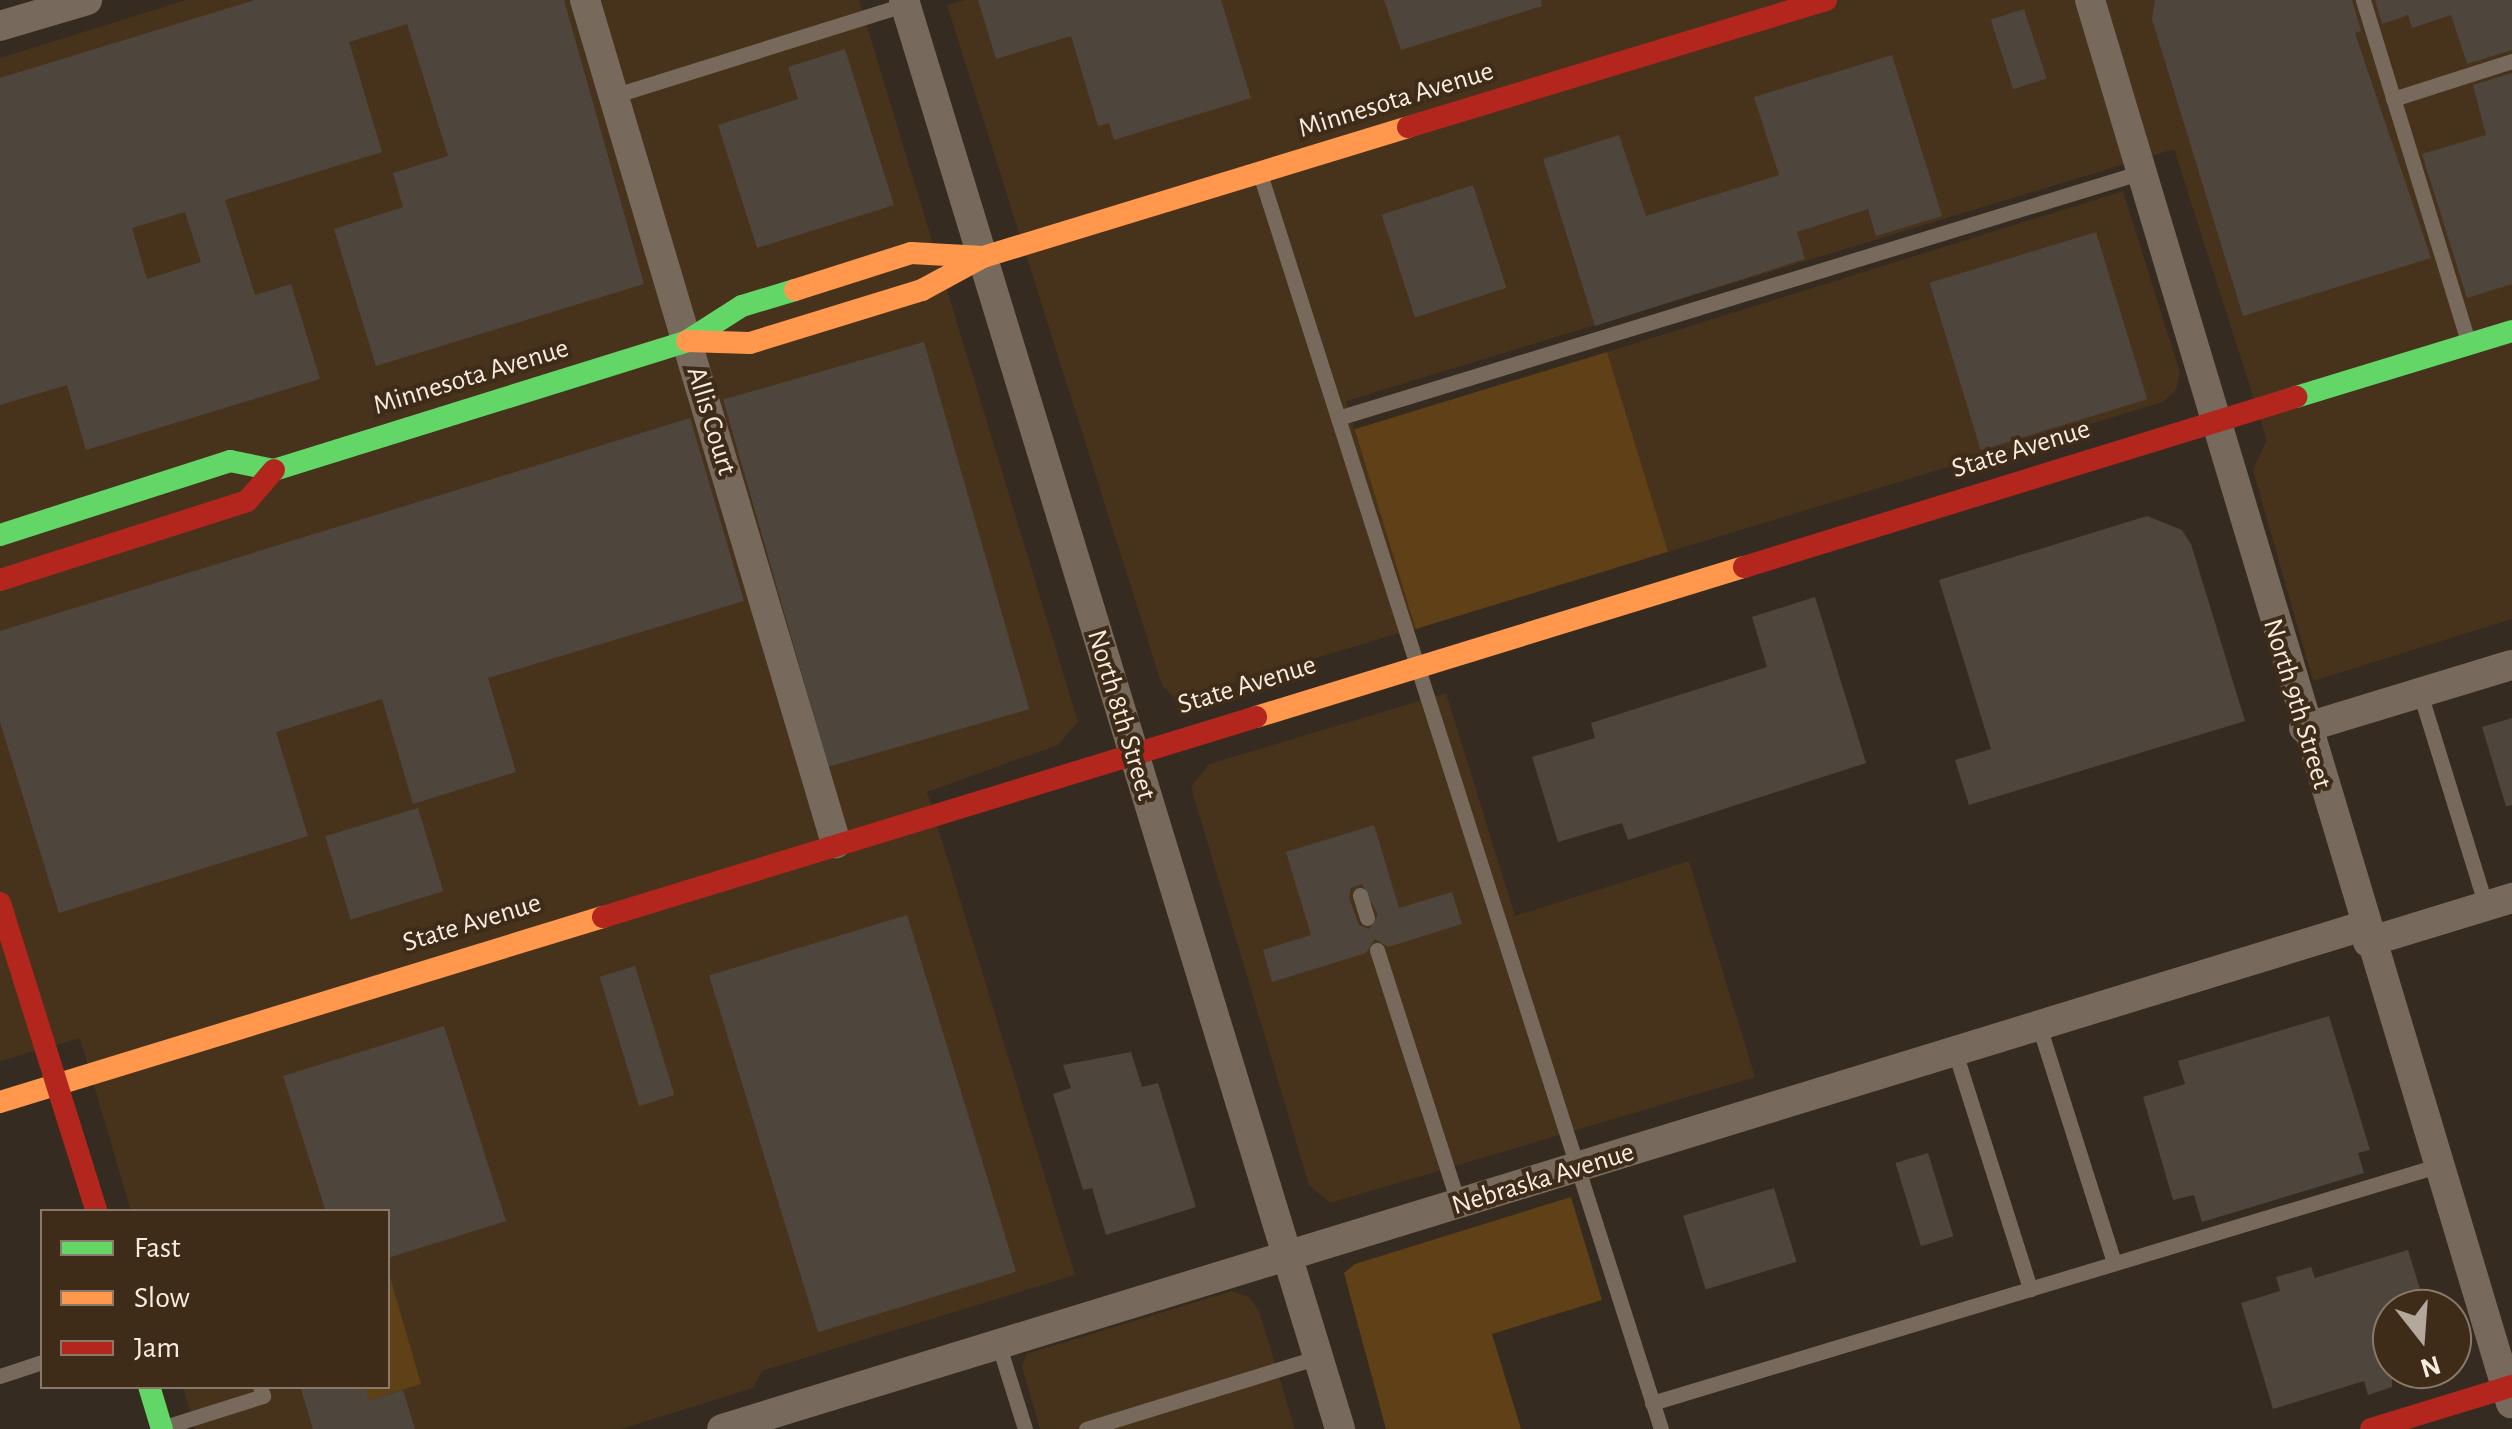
<!DOCTYPE html>
<html>
<head>
<meta charset="utf-8">
<style>
  body { margin:0 }
  #map { position:relative; width:2512px; height:1429px; overflow:hidden; background:#362b20; font-family:"Alegreya Sans",sans-serif }
  div>[style] { position:absolute }
  [style*='--x'] { left:calc(var(--x)*1px); top:calc(var(--y)*1px); width:calc(var(--w)*1px); rotate:calc(var(--a)*1deg) }
  .built>* { inset:0; background:#47321b }
  .green>* { inset:0; background:#604016; transform-origin:0 0 }
  .building>* { inset:0; background:#4e463d; transform-origin:0 0 }
  .lane>* { height:15px; margin:-7.5px; padding:0 7.5px; transform-origin:7.5px; border-radius:7.5px; background:#77695b }
  .street>* { height:30px; margin:-15px; padding:0 15px; transform-origin:15px; border-radius:15px; background:#77695b }
  .fast>* { height:22px; margin:-11px; padding:0 11px; transform-origin:11px; border-radius:11px; background:#63d668 }
  .slow>* { height:22px; margin:-11px; padding:0 11px; transform-origin:11px; border-radius:11px; background:#ff974d }
  .jam>* { height:22px; margin:-11px; padding:0 11px; transform-origin:11px; border-radius:11px; background:#b3261e }
  span { translate:-50% -50%; white-space:nowrap; text-align:center; line-height:1.15; -webkit-text-stroke:8px #3e2c18; paint-order:stroke }
  .street-label { font-size:28px; color:#f8ece0 }
  .legend { position:absolute; left:40px; top:1209px; width:350px; height:180px; box-sizing:border-box; background:#3e2c18; border:2px solid #887968; margin:0; padding:12px 18px; list-style:none; font-size:30px; color:#f8ece0 }
  .legend li { display:flex; align-items:center; gap:20px; height:50px }
  .legend b { width:50px; border:2px solid #887968 }
  .north { position:absolute; left:2372px; top:1289px; width:100px; height:100px; box-sizing:border-box; background:#3e2c18; border:2px solid #887968; border-radius:50%; rotate:163deg; font-size:28px; font-weight:700; line-height:40px; text-align:center; color:#f8ece0 }
  .north::after { content:''; display:block; margin:auto; width:35px; height:45px; background:#b4a89d; clip-path:polygon(50% 0,100% 100%,50% 72%,0 100%) }
</style>
</head>
<body>
<div id="map">
  <div class="built">
    <i style="clip-path:polygon(186px 0,859px 0,1078px 722px,1058px 745px,927px 792px,1075px 1275px,762px 1371px,753px 1388px,621px 1429px,195px 1429px,183px 1387px,388px 1386px,388px 1212px,131px 1211px,80px 1038px,0 1061px,0 58px)"></i>
    <i style="clip-path:polygon(964px 0,2512px 0,2512px 619px,2313px 681px,2253px 470px,2267px 440px,2174px 149px,1346px 401px,1416px 628px,1176px 700px,1162px 685px,947px 5px)"></i>
    <i style="clip-path:polygon(2123px 191px,2180px 373px,2176px 390px,2163px 402px,1668px 552px,1607px 352px)"></i>
    <i style="clip-path:polygon(1446px 693px,1515px 916px,1689px 861px,1755px 1077px,1330px 1203px,1309px 1185px,1191px 787px,1209px 764px)"></i>
    <i style="clip-path:polygon(1232px 1291px,1249px 1297px,1259px 1311px,1295px 1429px,1040px 1429px,1022px 1367px,1026px 1354px)"></i>
  </div>
  <div class="green">
    <i style="left:1607px;top:352px;width:209px;height:264px;rotate:73deg"></i>
    <i style="clip-path:polygon(1571px 1197px,1602px 1300px,1492px 1334px,1521px 1429px,1386px 1429px,1344px 1273px,1355px 1264px)"></i>
    <i style="clip-path:polygon(388px 1270px,421px 1384px,369px 1400px,365px 1387px,388px 1386px)"></i>
  </div>
  <div class="building">
    <i style="clip-path:polygon(evenodd,255px 0,564px 0,644px 284px,376px 366px,334px 229px,403px 207px,393px 173px,448px 156px,407px 24px,349px 42px,382px 152px,225px 200px,255px 295px,291px 284px,320px 379px,86px 450px,67px 385px,0 405px,0 78px,255px 0,185px 212px,201px 262px,147px 279px,132px 228px,185px 212px)"></i>
    <i style="clip-path:polygon(978px 0,1221px 0,1251px 98px,1114px 140px,1109px 123px,1098px 126px,1071px 36px,996px 59px)"></i>
    <i style="clip-path:polygon(1384px 0,1541px 0,1542px 6px,1401px 50px)"></i>
    <i style="clip-path:polygon(2155px 0,2352px 0,2361px 31px,2355px 33px,2431px 258px,2243px 316px,2152px 19px)"></i>
    <i style="clip-path:polygon(2375px 0,2512px 0,2512px 50px,2467px 64px,2451px 15px,2412px 28px,2408px 15px,2382px 24px)"></i>
    <i style="left:2024px;top:9px;width:73px;height:35px;rotate:72deg"></i>
    <i style="clip-path:polygon(845px 49px,894px 205px,757px 248px,718px 125px,798px 99px,788px 67px)"></i>
    <i style="clip-path:polygon(1892px 55px,1942px 216px,1876px 236px,1868px 209px,1797px 232px,1805px 259px,1595px 326px,1543px 159px,1619px 135px,1646px 216px,1779px 175px,1754px 97px)"></i>
    <i style="clip-path:polygon(2512px 73px,2512px 284px,2467px 298px,2422px 154px,2486px 135px,2473px 85px)"></i>
    <i style="left:1473px;top:185px;width:108px;height:96px;rotate:72deg"></i>
    <i style="left:2096px;top:232px;width:175px;height:174px;rotate:73deg"></i>
    <i style="left:924px;top:342px;width:382px;height:209px;rotate:74deg"></i>
    <i style="clip-path:polygon(690px 418px,744px 601px,488px 678px,516px 772px,413px 804px,382px 699px,276px 732px,308px 836px,59px 913px,0 722px,0 631px)"></i>
    <i style="clip-path:polygon(2147px 516px,2182px 530px,2191px 544px,2245px 721px,1969px 805px,1955px 760px,1991px 749px,1939px 580px)"></i>
    <i style="clip-path:polygon(1815px 597px,1866px 763px,1628px 840px,1622px 823px,1558px 842px,1532px 757px,1595px 738px,1591px 723px,1767px 667px,1752px 617px)"></i>
    <i style="clip-path:polygon(2512px 718px,2512px 805px,2506px 806px,2482px 727px)"></i>
    <i style="left:418px;top:808px;width:87px;height:97px;rotate:73deg"></i>
    <i style="clip-path:polygon(evenodd,1374px 825px,1399px 908px,1452px 892px,1462px 924px,1388px 947px,1375px 939px,1366px 953px,1272px 982px,1263px 950px,1311px 935px,1286px 852px,1374px 825px,1362px 884px,1378px 915px,1369px 929px,1359px 925px,1349px 898px,1351px 888px,1362px 884px)"></i>
    <i style="left:907px;top:915px;width:373px;height:207px;rotate:73deg"></i>
    <i style="left:635px;top:966px;width:135px;height:37px;rotate:73deg"></i>
    <i style="clip-path:polygon(2329px 1016px,2370px 1150px,2358px 1153px,2364px 1173px,2202px 1222px,2194px 1195px,2173px 1200px,2143px 1097px,2185px 1084px,2178px 1061px)"></i>
    <i style="clip-path:polygon(444px 1026px,506px 1221px,388px 1258px,388px 1212px,326px 1212px,283px 1076px)"></i>
    <i style="clip-path:polygon(1131px 1052px,1142px 1087px,1158px 1083px,1196px 1207px,1106px 1235px,1092px 1188px,1083px 1190px,1053px 1094px,1071px 1088px,1063px 1065px)"></i>
    <i style="left:1928px;top:1153px;width:87px;height:34px;rotate:73deg"></i>
    <i style="left:1774px;top:1188px;width:77px;height:95px;rotate:73deg"></i>
    <i style="clip-path:polygon(2408px 1250px,2426px 1309px,2392px 1309px,2392px 1387px,2368px 1395px,2364px 1381px,2273px 1409px,2241px 1303px,2280px 1291px,2276px 1277px,2311px 1267px,2315px 1278px)"></i>
    <i style="clip-path:polygon(300px 1386px,365px 1386px,369px 1400px,403px 1390px,415px 1429px,313px 1429px)"></i>
  </div>
  <div class="lane">
    <i style="--x:2363;--y:0;--w:357;--a:72.9"></i>
    <i style="--x:613;--y:96;--w:310;--a:-17.4"></i>
    <i style="--x:2393;--y:99;--w:125;--a:-17.7"></i>
    <i style="--x:1261;--y:177;--w:1314;--a:72.28"></i>
    <i style="--x:1338;--y:418;--w:841;--a:-17.01"></i>
    <i style="--x:2420;--y:693;--w:223;--a:72.8"></i>
    <i style="--x:1360;--y:895;--w:24;--a:73"></i>
    <i style="--x:1377;--y:950;--w:268;--a:72.2"></i>
    <i style="--x:2039;--y:1026;--w:249;--a:72.4"></i>
    <i style="--x:1955;--y:1052;--w:249;--a:72.4"></i>
    <i style="--x:999;--y:1346;--w:87;--a:72.6"></i>
    <i style="--x:0;--y:1376;--w:44;--a:-18.4"></i>
    <i style="--x:1652;--y:1403;--w:820;--a:-16.8"></i>
    <i style="--x:165;--y:1427;--w:103;--a:-17.6"></i>
    <i style="--x:263;--y:1396;--w:10;--a:-107"></i>
    <i style="--x:1086;--y:1429;--w:244;--a:-17.2"></i>
  </div>
  <div class="street">
    <i style="--x:585;--y:0;--w:880;--a:73.42"></i>
    <i style="--x:904;--y:0;--w:1494;--a:73.03"></i>
    <i style="--x:2090;--y:0;--w:1465;--a:73.3"></i>
    <i style="--x:0;--y:26;--w:91;--a:-16.6"></i>
    <i style="--x:2304;--y:728;--w:217;--a:-16.9"></i>
    <i style="--x:2368;--y:942;--w:151;--a:-17"></i>
    <i style="--x:722;--y:1429;--w:1716;--a:-17.04"></i>
  </div>
  <div class="fast">
    <i style="--x:2296;--y:397;--w:226;--a:-17"></i>
    <i style="--x:0;--y:535;--w:242;--a:-17.8"></i>
    <i style="--x:230;--y:461;--w:45;--a:11.6"></i>
    <i style="--x:274;--y:470;--w:433;--a:-17.3"></i>
    <i style="--x:687;--y:341;--w:65;--a:-32.5"></i>
    <i style="--x:742;--y:306;--w:55;--a:-16.8"></i>
    <i style="--x:149;--y:1386;--w:45;--a:73.2"></i>
  </div>
  <div class="slow">
    <i style="--x:795;--y:290;--w:122;--a:-17.7"></i>
    <i style="--x:911;--y:253;--w:72;--a:3.2"></i>
    <i style="--x:687;--y:341;--w:63;--a:1.8"></i>
    <i style="--x:750;--y:343;--w:180;--a:-17.1"></i>
    <i style="--x:922;--y:290;--w:69;--a:-28.4"></i>
    <i style="--x:983;--y:257;--w:444;--a:-17"></i>
    <i style="--x:1256;--y:717;--w:511;--a:-17.09"></i>
    <i style="--x:0;--y:1102;--w:631;--a:-17.06"></i>
  </div>
  <div class="jam">
    <i style="--x:1408;--y:127;--w:437;--a:-16.9"></i>
    <i style="--x:1744;--y:567;--w:578;--a:-17.12"></i>
    <i style="--x:0;--y:580;--w:259;--a:-17.7"></i>
    <i style="--x:247;--y:501;--w:41;--a:-48.9"></i>
    <i style="--x:0;--y:903;--w:324;--a:72.6"></i>
    <i style="--x:603;--y:917;--w:683;--a:-17.03"></i>
    <i style="--x:2371;--y:1429;--w:147;--a:-17"></i>
  </div>
  <div class="street-label">
    <span style="left:1396px;top:100px;rotate:-17deg">Minnesota Avenue</span>
    <span style="left:471px;top:377px;rotate:-17deg">Minnesota Avenue</span>
    <span style="left:711px;top:421px;rotate:73deg">Allis Court</span>
    <span style="left:2021px;top:449px;rotate:-17deg">State Avenue</span>
    <span style="left:1247px;top:685px;rotate:-17deg">State Avenue</span>
    <span style="left:2297px;top:704px;rotate:73deg">North 9th Street</span>
    <span style="left:1121px;top:715px;rotate:73deg">North 8th Street</span>
    <span style="left:472px;top:923px;rotate:-17deg">State Avenue</span>
    <span style="left:1543px;top:1179px;rotate:-17deg">Nebraska Avenue</span>
  </div>
  <ul class="legend">
  <li><b style="height:12px;background:#63d668"></b>Fast</li>
  <li><b style="height:12px;background:#ff974d"></b>Slow</li>
  <li><b style="height:12px;background:#b3261e"></b>Jam</li>
  </ul>
  <div class="north">N</div>
</div>
</body>
</html>
